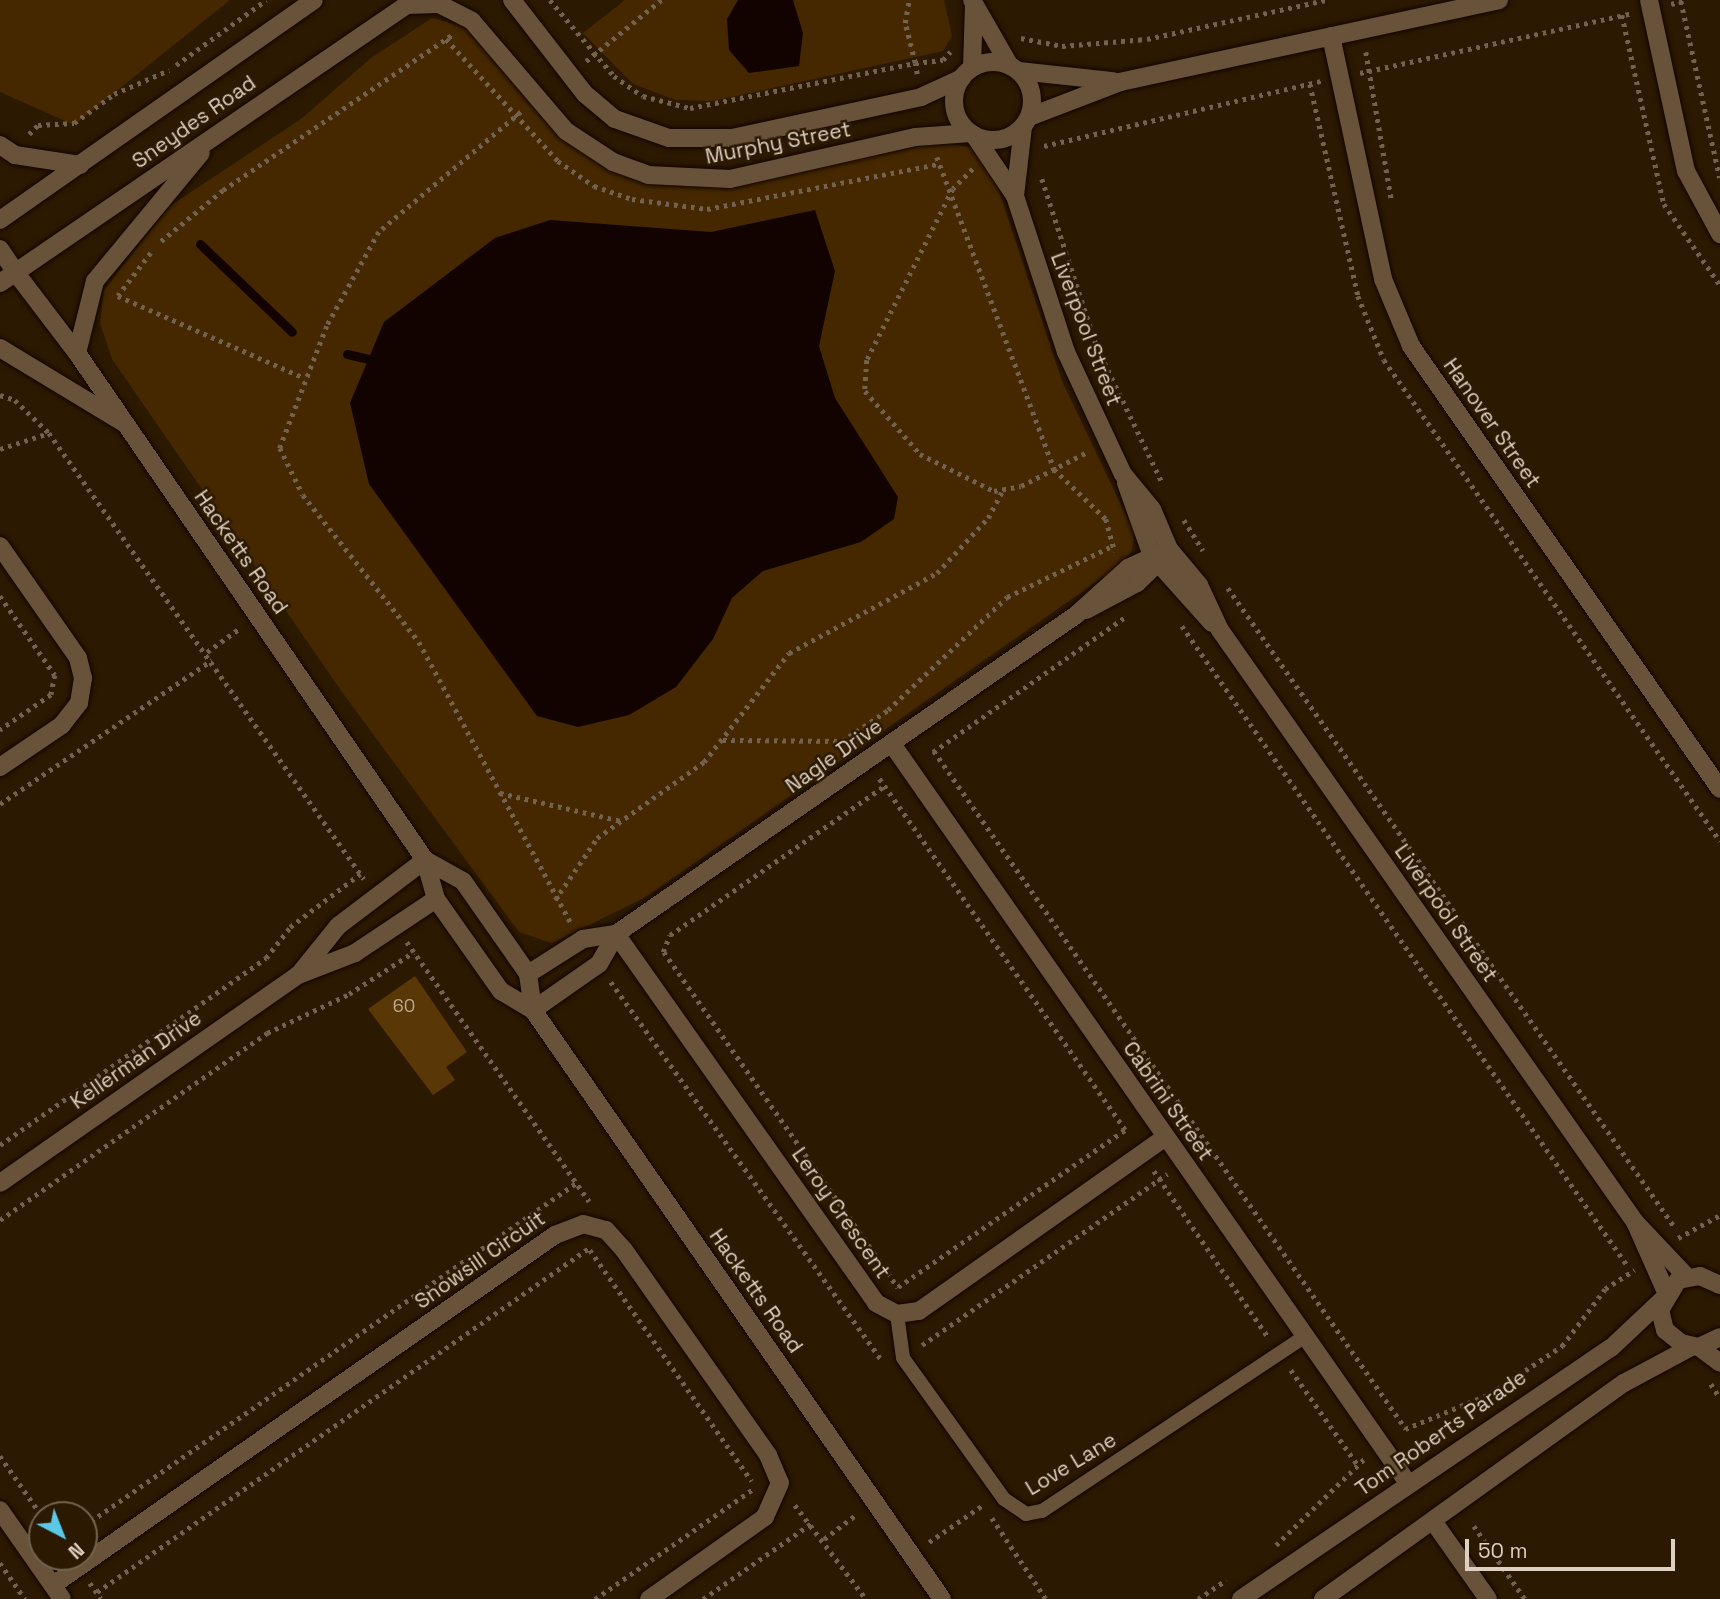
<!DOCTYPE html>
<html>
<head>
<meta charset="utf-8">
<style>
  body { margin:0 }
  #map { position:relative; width:1720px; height:1599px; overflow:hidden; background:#2c1902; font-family:"Space Grotesk",sans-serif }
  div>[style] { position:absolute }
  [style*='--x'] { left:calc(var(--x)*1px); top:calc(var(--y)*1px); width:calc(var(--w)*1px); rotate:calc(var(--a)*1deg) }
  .green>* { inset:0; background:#452800 }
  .water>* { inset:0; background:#120300 }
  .stream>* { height:9px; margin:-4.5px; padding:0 4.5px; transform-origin:4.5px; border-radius:4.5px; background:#120300 }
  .building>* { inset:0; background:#593706 }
  .path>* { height:4.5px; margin-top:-2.25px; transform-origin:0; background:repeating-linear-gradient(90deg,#73624f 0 3.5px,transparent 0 8.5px) }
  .roads { filter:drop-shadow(0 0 2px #130400) drop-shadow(0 0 2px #130400) }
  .service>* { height:14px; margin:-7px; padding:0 7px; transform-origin:7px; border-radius:7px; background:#685239 }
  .minor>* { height:18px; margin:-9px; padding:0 9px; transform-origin:9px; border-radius:9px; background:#685239 }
  .minor>.ring { margin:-9px; padding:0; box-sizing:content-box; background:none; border:18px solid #685239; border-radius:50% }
  .tertiary>* { height:18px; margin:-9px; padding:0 9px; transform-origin:9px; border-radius:9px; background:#685239 }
  .secondary>* { height:18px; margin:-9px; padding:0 9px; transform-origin:9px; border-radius:9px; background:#685239 }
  span { translate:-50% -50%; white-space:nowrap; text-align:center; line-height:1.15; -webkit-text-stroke:5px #2c1902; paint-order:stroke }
  .number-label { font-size:18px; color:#bcaa93 }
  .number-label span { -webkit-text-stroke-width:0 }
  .street-label { font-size:21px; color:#ddd0c2 }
  .north { position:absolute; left:28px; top:1501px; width:70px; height:70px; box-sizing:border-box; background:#2c1902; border:2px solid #73624f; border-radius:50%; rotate:138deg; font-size:19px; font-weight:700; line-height:28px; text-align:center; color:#ddd0c2 }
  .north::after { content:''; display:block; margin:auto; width:24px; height:32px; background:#5bc8e7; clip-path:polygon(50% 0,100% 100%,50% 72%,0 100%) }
  .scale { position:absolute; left:1465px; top:1539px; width:210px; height:32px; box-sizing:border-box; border:4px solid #ddd0c2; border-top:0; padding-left:9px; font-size:21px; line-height:24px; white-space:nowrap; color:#ddd0c2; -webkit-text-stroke:5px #2c1902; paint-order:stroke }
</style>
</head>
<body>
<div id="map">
  <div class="green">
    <i style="clip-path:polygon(0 0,230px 0,74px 125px,0 92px)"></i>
    <i style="clip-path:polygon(625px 0,944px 0,952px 36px,943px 51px,713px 101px,676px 100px,633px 84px,583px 33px)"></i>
    <i style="clip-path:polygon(432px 18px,464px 27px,569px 143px,640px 181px,725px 187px,935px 142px,975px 148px,994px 176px,1062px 381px,1134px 532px,1132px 551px,1119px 566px,644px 898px,552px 943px,519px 932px,342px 692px,112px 359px,100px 323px,104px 290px,170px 206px,301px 119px,371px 58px)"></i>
  </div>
  <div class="water">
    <i style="clip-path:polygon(738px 0,793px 0,803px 33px,799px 66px,749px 73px,729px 50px,727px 19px)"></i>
    <i style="clip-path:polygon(815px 210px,835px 271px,819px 346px,835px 398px,898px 497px,894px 519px,861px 542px,763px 571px,732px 598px,713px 639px,676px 687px,629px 715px,578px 727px,537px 716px,369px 484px,350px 403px,384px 322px,495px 238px,550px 220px,711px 232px)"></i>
  </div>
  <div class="stream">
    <i style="--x:200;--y:244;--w:127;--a:43.7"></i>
    <i style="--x:347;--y:354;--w:23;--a:13"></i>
  </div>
  <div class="building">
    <i style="clip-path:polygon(415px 976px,467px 1052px,446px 1067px,455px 1080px,433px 1095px,368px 1009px)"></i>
  </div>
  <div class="path">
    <i style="--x:550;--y:0;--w:99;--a:49.9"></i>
    <i style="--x:614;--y:76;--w:35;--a:35"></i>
    <i style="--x:643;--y:96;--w:49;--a:14.3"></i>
    <i style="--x:690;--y:108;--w:229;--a:-11.3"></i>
    <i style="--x:915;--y:63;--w:41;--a:-104"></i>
    <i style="--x:905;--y:23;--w:23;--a:-80"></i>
    <i style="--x:1681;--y:1;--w:181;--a:77.6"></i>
    <i style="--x:1671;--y:4;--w:16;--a:-14"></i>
    <i style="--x:1622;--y:15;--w:194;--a:77.5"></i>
    <i style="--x:1664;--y:204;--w:98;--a:55.3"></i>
    <i style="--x:1021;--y:38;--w:42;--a:11"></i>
    <i style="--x:1062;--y:46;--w:85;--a:-4.7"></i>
    <i style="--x:1147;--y:39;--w:183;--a:-12.3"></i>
    <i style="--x:446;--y:39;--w:166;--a:47.4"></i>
    <i style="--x:558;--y:161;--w:44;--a:34.8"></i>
    <i style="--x:594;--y:186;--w:40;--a:18.9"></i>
    <i style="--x:632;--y:199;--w:76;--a:7.6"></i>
    <i style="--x:707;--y:209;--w:235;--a:-11"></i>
    <i style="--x:1366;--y:52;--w:152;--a:80.2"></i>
    <i style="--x:586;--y:61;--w:97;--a:-39.1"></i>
    <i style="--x:176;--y:65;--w:111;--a:-35.8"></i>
    <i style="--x:1360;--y:73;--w:279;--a:-12.4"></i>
    <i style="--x:917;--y:74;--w:11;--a:-100"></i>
    <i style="--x:915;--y:63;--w:28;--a:-6"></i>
    <i style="--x:943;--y:60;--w:11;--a:-49"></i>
    <i style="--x:1310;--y:84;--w:217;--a:77.2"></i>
    <i style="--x:1358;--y:296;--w:69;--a:67.9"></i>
    <i style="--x:1384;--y:360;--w:587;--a:55.06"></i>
    <i style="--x:521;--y:112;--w:186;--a:139.8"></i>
    <i style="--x:379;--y:232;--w:107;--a:119"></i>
    <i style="--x:327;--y:326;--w:131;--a:111.1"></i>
    <i style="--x:280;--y:448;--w:52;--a:63.9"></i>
    <i style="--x:303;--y:495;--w:187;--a:51.7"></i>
    <i style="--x:419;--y:642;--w:319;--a:61.6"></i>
    <i style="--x:29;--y:134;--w:13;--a:-45"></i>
    <i style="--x:38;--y:125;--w:36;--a:-3"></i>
    <i style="--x:74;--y:123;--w:49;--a:-35.9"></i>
    <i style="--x:114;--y:94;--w:60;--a:-23.6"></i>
    <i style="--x:1044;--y:146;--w:285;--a:-13.2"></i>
    <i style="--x:937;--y:157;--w:333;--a:69.4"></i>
    <i style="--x:1054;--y:469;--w:72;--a:43.9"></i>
    <i style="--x:1106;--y:519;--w:34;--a:75"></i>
    <i style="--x:973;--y:169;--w:28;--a:135"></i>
    <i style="--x:953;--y:189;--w:191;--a:116.7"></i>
    <i style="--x:867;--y:360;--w:31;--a:94"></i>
    <i style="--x:865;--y:391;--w:84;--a:48.9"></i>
    <i style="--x:920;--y:454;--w:83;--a:26.6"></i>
    <i style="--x:994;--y:491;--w:27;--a:-10"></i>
    <i style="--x:1021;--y:486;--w:76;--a:-27.2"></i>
    <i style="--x:1042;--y:179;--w:177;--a:71.9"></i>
    <i style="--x:1097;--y:347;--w:150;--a:64.3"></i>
    <i style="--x:161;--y:241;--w:80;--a:-39.4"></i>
    <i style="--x:223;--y:190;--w:278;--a:-34.1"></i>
    <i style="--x:151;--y:253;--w:54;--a:127.5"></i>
    <i style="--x:118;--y:296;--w:204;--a:23.7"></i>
    <i style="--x:0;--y:395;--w:16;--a:18"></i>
    <i style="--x:15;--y:400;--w:47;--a:44.1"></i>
    <i style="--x:49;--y:433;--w:546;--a:54.77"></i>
    <i style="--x:0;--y:449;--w:52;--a:-18.1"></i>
    <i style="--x:1184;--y:520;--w:36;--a:58"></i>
    <i style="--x:1228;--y:588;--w:782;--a:55.05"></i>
    <i style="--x:0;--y:596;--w:96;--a:55.2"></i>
    <i style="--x:55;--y:675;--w:20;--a:101"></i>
    <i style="--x:51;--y:695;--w:62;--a:145.5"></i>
    <i style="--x:1182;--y:626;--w:779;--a:55.15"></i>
    <i style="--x:207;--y:652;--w:41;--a:-36"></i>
    <i style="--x:723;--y:740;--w:119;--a:0.5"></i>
    <i style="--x:842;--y:741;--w:55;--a:-34"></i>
    <i style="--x:888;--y:710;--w:164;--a:-43.5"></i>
    <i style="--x:1007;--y:597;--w:114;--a:-25.9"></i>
    <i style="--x:934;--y:751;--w:826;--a:55.16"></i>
    <i style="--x:933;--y:752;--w:233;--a:-35.1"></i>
    <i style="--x:500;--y:793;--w:124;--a:13"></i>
    <i style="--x:0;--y:804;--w:256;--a:-34.2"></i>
    <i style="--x:555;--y:900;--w:75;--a:-55.9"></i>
    <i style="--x:597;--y:838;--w:131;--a:-35.4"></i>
    <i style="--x:704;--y:762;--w:138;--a:-52.1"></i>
    <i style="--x:789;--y:653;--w:168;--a:-28.4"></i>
    <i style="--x:937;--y:573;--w:75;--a:-47.2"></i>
    <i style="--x:988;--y:518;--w:30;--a:-62"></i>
    <i style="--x:407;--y:942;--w:317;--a:54.9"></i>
    <i style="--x:663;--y:952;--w:18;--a:-68"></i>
    <i style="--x:670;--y:935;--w:263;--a:-34.8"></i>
    <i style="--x:664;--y:952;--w:409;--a:55.1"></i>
    <i style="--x:898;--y:1287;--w:276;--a:-34.7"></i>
    <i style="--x:1125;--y:1130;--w:431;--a:-125"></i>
    <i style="--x:611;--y:982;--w:464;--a:54.4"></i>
    <i style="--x:0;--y:1145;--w:325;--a:-35.1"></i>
    <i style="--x:266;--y:958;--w:39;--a:-52"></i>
    <i style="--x:290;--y:927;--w:88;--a:-37.1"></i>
    <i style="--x:1154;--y:1171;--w:201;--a:55.5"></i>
    <i style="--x:0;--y:1220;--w:326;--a:-35"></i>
    <i style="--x:267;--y:1033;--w:91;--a:-25.4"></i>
    <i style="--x:349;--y:994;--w:77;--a:-32.9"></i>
    <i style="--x:1678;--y:1238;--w:48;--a:-28.7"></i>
    <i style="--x:590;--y:1250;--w:282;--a:55"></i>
    <i style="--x:922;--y:1345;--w:299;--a:-34.9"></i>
    <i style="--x:1291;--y:1370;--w:115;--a:54.9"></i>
    <i style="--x:1711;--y:1384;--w:17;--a:57"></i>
    <i style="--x:1405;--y:1429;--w:92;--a:-22.4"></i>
    <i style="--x:1490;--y:1394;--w:87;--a:-33.7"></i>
    <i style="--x:1562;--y:1346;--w:71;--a:-53"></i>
    <i style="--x:1605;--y:1289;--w:35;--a:-33"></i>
    <i style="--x:0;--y:1456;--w:73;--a:55"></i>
    <i style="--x:795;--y:1505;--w:118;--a:52.9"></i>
    <i style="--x:992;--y:1518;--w:97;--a:56.3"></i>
    <i style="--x:84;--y:1526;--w:600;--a:-34.88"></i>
    <i style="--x:1474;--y:1526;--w:89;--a:55.1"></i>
    <i style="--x:824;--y:1539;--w:41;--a:-37.1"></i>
    <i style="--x:929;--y:1542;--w:65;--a:-34.4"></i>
    <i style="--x:1276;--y:1545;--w:123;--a:-44.3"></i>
    <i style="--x:0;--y:1563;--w:44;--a:55.2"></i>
    <i style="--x:90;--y:1583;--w:19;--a:55"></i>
    <i style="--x:97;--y:1592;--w:600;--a:-34.96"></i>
    <i style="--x:595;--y:1599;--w:193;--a:-34.8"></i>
    <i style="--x:703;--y:1599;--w:133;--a:-34.9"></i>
    <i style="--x:1198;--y:1599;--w:34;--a:-34"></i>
  </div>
  <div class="roads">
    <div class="service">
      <i style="--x:897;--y:1314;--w:44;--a:82.2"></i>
      <i style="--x:903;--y:1358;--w:173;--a:54.4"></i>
      <i style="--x:1004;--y:1499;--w:27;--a:34"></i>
      <i style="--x:1026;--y:1514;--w:16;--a:-11"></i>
      <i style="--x:1042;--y:1511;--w:316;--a:-33.6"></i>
    </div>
    <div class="minor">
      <i style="--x:512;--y:0;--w:119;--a:52.2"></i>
      <i style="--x:585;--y:94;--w:39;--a:40"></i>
      <i style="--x:615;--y:119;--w:57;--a:19.4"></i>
      <i style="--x:669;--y:138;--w:63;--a:0"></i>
      <i style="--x:732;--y:138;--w:193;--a:-12.2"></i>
      <i style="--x:921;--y:97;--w:45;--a:-24.9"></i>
      <i style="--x:972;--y:0;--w:76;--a:60.1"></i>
      <i style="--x:1649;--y:0;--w:175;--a:77.8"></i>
      <i style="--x:1686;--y:171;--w:72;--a:61.6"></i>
      <i style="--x:407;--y:5;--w:32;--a:-2"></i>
      <i style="--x:439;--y:4;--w:37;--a:27"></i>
      <i style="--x:472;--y:21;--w:145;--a:49.5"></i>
      <i style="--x:566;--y:131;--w:56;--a:33.4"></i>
      <i style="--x:613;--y:162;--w:37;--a:20"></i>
      <i style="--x:648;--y:175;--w:82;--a:2.8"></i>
      <i style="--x:730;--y:179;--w:190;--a:-12.8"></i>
      <i style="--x:915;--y:137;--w:56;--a:-4.1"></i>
      <i style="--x:1331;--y:36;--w:249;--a:77.9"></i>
      <i style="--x:1383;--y:279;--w:73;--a:67.3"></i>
      <i style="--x:1411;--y:346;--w:540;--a:55.1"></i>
      <i class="ring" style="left:954px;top:62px;width:60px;height:60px"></i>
      <i style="--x:972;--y:68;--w:62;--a:-88.2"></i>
      <i style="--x:1019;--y:71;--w:95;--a:6.1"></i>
      <i style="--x:1029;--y:117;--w:97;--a:-21"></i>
      <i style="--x:1120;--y:82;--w:388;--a:-12.2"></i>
      <i style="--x:974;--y:135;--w:73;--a:56.1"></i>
      <i style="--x:1015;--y:196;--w:164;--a:71.9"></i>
      <i style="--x:1066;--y:352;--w:135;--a:65"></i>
      <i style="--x:1123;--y:474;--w:45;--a:50.4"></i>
      <i style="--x:1152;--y:509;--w:43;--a:67"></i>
      <i style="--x:1169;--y:549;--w:47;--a:50.2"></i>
      <i style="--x:1199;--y:585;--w:50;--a:65"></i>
      <i style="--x:1220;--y:630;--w:723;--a:54.97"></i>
      <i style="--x:1635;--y:1222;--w:77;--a:66.1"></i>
      <i style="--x:1015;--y:196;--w:69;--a:-83.4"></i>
      <i style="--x:1126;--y:483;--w:77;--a:70.4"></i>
      <i style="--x:1152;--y:556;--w:90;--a:48.2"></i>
      <i style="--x:0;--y:546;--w:136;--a:55.1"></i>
      <i style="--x:78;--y:658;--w:21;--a:76"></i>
      <i style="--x:83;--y:678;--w:25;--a:99"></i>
      <i style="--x:79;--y:703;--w:28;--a:128"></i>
      <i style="--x:62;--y:725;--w:75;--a:145.9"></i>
      <i style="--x:1086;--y:610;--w:58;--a:-27.9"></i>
      <i style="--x:1137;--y:583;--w:36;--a:-44"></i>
      <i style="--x:892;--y:744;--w:901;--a:55.08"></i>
      <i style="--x:616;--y:934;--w:451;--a:54.8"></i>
      <i style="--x:876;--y:1303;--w:24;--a:28"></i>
      <i style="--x:897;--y:1314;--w:22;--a:-8"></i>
      <i style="--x:919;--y:1311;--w:302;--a:-35.2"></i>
      <i style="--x:301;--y:972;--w:59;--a:-51.2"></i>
      <i style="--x:338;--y:926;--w:109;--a:-37.2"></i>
      <i style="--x:528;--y:974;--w:65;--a:-32.5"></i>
      <i style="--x:583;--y:939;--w:33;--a:-9"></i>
      <i style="--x:616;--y:934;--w:560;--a:-34.74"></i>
      <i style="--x:1076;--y:615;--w:70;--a:-42.1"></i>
      <i style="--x:1128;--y:568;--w:45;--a:-24.9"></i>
      <i style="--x:533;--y:1010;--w:80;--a:-34.9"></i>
      <i style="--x:599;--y:964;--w:34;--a:-60"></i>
      <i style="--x:0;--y:1183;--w:363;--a:-34.9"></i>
      <i style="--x:298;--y:975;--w:61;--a:-21.1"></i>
      <i style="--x:355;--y:953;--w:97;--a:-33.7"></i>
      <i style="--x:1635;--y:1222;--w:76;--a:46.6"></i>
      <i style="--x:1699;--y:1347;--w:26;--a:37"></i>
      <i style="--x:0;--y:1510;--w:108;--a:55.1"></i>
      <i style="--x:1433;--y:1521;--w:95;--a:54.8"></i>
      <i style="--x:53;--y:1585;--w:612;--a:-34.88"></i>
      <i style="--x:555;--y:1235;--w:30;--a:-21"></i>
      <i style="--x:583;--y:1224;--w:24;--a:15"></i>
      <i style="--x:606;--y:1230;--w:27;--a:48"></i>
      <i style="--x:624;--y:1250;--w:251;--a:54.9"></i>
      <i style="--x:768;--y:1455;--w:30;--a:67"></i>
      <i style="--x:780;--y:1483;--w:37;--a:114"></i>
      <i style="--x:765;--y:1517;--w:142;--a:144.7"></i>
    </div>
    <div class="tertiary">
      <i style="--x:16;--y:273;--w:101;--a:52.7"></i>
      <i style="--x:77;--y:353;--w:615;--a:55.53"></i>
      <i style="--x:425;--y:860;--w:41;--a:74.2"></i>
      <i style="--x:436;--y:899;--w:113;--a:54.8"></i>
      <i style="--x:501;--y:991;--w:37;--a:31"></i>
      <i style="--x:533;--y:1010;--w:717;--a:55.22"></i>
      <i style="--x:425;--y:860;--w:43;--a:28.9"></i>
      <i style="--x:463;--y:881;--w:113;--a:55"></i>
      <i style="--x:528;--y:974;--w:36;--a:82"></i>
      <i style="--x:1720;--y:1285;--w:22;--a:-156"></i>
      <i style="--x:1700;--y:1276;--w:22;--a:170"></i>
      <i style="--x:1678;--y:1280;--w:35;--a:121"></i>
      <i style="--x:1660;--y:1310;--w:21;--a:76"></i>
      <i style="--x:1665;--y:1330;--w:21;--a:39"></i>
      <i style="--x:1681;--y:1343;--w:18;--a:13"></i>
      <i style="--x:1699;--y:1347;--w:23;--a:-25"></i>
      <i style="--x:1241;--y:1599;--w:447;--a:-34.2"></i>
      <i style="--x:1611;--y:1348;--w:70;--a:-43.3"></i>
      <i style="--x:1323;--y:1599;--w:370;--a:-35.7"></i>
      <i style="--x:1624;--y:1383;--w:76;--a:-28.2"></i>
    </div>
    <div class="secondary">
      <i style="--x:0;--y:145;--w:18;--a:34"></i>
      <i style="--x:15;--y:155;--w:66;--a:8.7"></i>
      <i style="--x:0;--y:220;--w:383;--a:-35"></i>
      <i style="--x:0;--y:249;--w:29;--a:56"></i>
      <i style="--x:0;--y:283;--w:501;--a:-34.36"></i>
      <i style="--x:0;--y:348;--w:145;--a:31.2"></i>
      <i style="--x:77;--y:353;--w:74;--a:-76"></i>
      <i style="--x:95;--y:281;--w:166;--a:-50.4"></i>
    </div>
  </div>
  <div class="number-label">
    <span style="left:404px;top:1006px">60</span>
  </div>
  <div class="street-label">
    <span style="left:194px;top:122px;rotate:-35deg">Sneydes Road</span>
    <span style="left:778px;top:143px;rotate:-11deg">Murphy Street</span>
    <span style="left:1086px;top:329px;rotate:69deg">Liverpool Street</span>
    <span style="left:1492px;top:423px;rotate:55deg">Hanover Street</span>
    <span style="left:241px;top:552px;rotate:55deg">Hacketts Road</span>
    <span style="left:834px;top:756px;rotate:-35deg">Nagle Drive</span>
    <span style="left:1446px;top:913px;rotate:55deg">Liverpool Street</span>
    <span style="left:136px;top:1060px;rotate:-35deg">Kellerman Drive</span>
    <span style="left:1168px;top:1101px;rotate:55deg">Cabrini Street</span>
    <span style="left:841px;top:1213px;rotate:55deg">Leroy Crescent</span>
    <span style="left:480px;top:1260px;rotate:-35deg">Snowsill Circuit</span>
    <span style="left:756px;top:1291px;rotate:55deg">Hacketts Road</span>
    <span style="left:1441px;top:1433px;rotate:-35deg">Tom Roberts Parade</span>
    <span style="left:1071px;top:1464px;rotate:-31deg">Love Lane</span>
  </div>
  <div class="north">N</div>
  <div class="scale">50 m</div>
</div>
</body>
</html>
